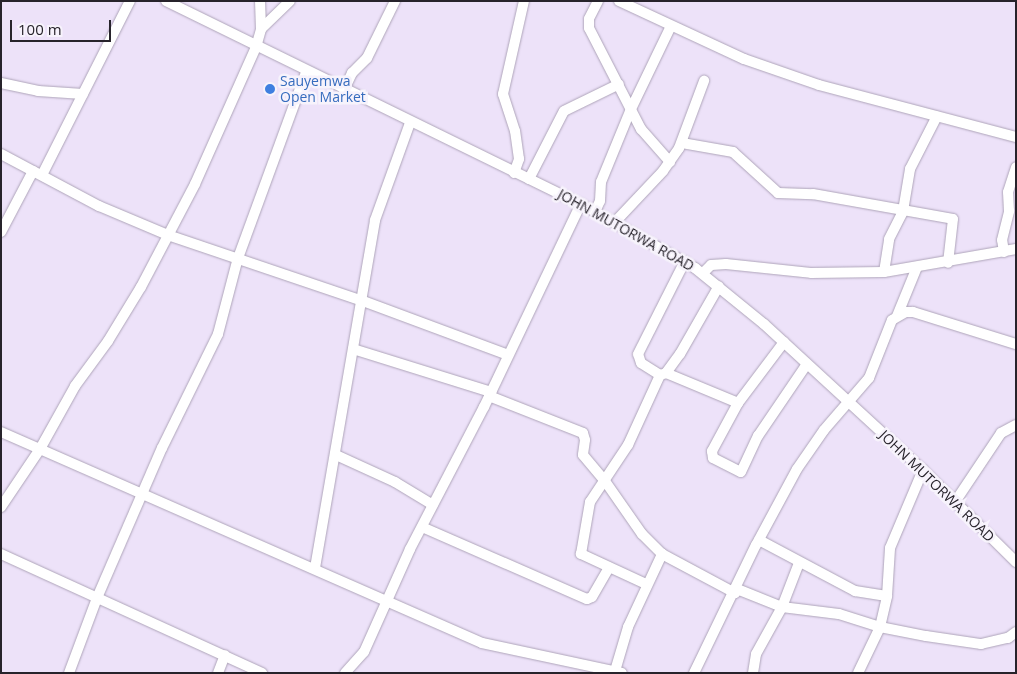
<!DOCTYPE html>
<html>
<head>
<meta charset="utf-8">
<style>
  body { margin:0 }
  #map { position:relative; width:1017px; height:674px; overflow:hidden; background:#ede2f9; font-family:"Open Sans",sans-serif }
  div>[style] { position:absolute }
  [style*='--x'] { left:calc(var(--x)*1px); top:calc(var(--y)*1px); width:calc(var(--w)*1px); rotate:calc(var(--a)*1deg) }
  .roads { filter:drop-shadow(0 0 1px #aea4b9) drop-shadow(0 0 1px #aea4b9) }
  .minor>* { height:10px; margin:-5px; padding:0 5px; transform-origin:5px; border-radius:5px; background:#fff }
  .dots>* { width:14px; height:14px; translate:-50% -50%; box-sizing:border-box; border:2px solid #f7f3fc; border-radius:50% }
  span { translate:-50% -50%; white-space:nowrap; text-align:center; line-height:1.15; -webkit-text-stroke:5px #f7f3fc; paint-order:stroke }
  .shop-label { font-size:14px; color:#366cbe }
  .left { translate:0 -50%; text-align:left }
  .street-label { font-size:14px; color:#27232b }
  .frame { position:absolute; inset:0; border:2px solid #27232b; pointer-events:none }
  .scale { position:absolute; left:10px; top:20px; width:101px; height:22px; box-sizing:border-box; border:2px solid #27232b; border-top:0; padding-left:6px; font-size:15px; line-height:18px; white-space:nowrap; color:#27232b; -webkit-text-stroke:4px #f7f3fc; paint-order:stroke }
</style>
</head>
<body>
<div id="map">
  <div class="roads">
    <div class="minor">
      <i style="--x:166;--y:1;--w:462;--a:26.1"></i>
      <i style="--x:581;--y:204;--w:131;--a:29.3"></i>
      <i style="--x:695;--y:268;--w:89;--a:39.1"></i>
      <i style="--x:764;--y:324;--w:216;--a:42.6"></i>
      <i style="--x:923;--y:470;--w:131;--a:44.7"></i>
      <i style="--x:598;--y:1;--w:20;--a:117"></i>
      <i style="--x:589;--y:19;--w:9;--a:90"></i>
      <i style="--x:589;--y:28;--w:114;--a:62.8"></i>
      <i style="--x:641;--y:129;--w:44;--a:48.7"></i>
      <i style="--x:619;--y:1;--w:138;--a:24.9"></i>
      <i style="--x:744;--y:59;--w:79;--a:19.1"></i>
      <i style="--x:819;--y:85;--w:204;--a:14.8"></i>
      <i style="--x:261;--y:29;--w:40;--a:-44"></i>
      <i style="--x:1;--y:83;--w:38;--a:12"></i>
      <i style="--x:38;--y:91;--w:45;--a:3.8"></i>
      <i style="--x:344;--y:90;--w:19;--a:-65"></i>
      <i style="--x:352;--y:73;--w:21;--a:-45"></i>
      <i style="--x:367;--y:58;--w:64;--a:-63.8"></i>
      <i style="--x:682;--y:143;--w:52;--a:10"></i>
      <i style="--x:733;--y:152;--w:61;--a:42.3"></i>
      <i style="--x:778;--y:193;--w:35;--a:2"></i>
      <i style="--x:813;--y:194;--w:142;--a:10.1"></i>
      <i style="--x:953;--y:219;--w:44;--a:96.5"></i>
      <i style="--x:1;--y:154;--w:111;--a:28"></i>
      <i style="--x:99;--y:206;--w:75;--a:22.8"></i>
      <i style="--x:168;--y:235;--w:206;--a:18.7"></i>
      <i style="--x:363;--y:301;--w:155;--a:20.4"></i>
      <i style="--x:514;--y:173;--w:15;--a:-70"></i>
      <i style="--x:519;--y:159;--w:28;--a:-98"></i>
      <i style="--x:515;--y:131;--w:39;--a:-108"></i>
      <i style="--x:503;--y:94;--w:95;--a:-77.3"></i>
      <i style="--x:42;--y:175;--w:195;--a:-63.2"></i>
      <i style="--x:529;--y:179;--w:76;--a:-62.8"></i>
      <i style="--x:564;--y:111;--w:61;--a:-26.1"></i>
      <i style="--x:595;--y:212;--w:12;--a:-66"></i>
      <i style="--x:600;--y:201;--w:19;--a:-87"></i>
      <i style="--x:601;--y:182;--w:79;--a:-67.7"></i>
      <i style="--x:631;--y:109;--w:92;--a:-64.3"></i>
      <i style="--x:615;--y:222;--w:70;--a:-46.7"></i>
      <i style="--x:663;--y:171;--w:28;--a:-55"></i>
      <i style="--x:679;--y:148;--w:72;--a:-69.5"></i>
      <i style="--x:1;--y:232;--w:69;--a:-62.3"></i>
      <i style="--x:1004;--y:252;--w:12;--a:-99"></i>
      <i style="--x:1002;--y:240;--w:30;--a:-76"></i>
      <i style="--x:1009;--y:211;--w:19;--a:-93"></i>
      <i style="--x:1008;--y:192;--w:26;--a:-72"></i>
      <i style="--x:884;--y:272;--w:33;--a:-81"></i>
      <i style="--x:889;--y:239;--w:31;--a:-63"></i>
      <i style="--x:903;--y:211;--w:43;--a:-80.5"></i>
      <i style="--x:910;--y:169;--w:59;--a:-63"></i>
      <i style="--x:703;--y:273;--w:11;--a:-45"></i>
      <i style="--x:711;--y:265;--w:15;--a:-4"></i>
      <i style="--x:726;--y:264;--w:85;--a:6"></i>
      <i style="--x:811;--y:273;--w:73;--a:-0.8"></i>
      <i style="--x:884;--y:272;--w:134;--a:-9.9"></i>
      <i style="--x:897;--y:316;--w:53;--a:-67.8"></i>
      <i style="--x:784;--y:342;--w:76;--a:127"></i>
      <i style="--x:738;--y:403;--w:55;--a:118.4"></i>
      <i style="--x:712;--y:451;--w:7;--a:82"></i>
      <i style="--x:713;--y:458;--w:31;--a:27"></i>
      <i style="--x:741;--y:472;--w:40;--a:-65"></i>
      <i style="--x:758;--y:436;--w:87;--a:-55.8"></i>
      <i style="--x:353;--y:349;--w:145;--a:17.3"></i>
      <i style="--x:666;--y:373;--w:78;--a:22.6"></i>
      <i style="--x:660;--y:375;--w:22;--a:-148"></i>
      <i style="--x:641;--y:363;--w:9;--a:-108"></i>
      <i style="--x:638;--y:354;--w:104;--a:-63.2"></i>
      <i style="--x:489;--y:396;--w:101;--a:21.5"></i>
      <i style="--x:583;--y:433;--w:7;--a:74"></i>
      <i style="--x:585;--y:440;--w:15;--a:98"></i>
      <i style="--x:583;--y:455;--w:34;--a:50"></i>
      <i style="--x:605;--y:481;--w:65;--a:55.1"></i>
      <i style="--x:642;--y:534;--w:28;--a:45"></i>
      <i style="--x:662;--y:554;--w:83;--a:28.1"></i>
      <i style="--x:1;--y:432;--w:525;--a:23.69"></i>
      <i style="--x:482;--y:643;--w:143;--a:12.1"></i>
      <i style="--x:336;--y:455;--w:65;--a:24.6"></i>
      <i style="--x:395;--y:482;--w:44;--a:31.2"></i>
      <i style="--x:955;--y:502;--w:83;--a:-56.3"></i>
      <i style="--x:1001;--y:433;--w:17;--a:-28"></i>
      <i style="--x:1;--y:507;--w:70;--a:-56.1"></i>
      <i style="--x:40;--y:449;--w:72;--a:-60.9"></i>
      <i style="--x:75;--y:386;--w:56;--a:-53.7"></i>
      <i style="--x:108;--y:341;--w:63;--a:-58.6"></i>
      <i style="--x:141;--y:287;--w:116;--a:-62.3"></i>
      <i style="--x:195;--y:184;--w:150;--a:-66"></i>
      <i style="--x:256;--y:47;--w:19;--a:-74"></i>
      <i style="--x:261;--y:29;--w:28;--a:-92"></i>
      <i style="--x:422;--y:527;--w:180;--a:23.6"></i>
      <i style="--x:587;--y:599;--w:5;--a:-22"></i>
      <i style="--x:592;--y:597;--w:34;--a:-60"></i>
      <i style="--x:759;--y:540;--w:109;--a:28"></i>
      <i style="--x:855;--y:591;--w:32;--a:9"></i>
      <i style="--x:1;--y:554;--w:287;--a:24.5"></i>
      <i style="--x:315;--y:568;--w:353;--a:-80.2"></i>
      <i style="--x:375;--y:220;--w:103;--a:-70.2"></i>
      <i style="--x:646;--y:584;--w:72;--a:-155.2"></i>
      <i style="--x:581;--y:554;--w:53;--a:-80.2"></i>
      <i style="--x:590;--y:502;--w:69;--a:-56.3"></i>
      <i style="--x:628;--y:445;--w:77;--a:-65.4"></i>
      <i style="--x:660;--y:375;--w:6;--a:-18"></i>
      <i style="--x:666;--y:373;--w:24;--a:-54"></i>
      <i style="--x:680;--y:354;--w:78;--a:-60.2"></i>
      <i style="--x:737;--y:589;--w:48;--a:21.8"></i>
      <i style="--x:782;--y:607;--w:57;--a:7"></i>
      <i style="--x:839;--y:614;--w:43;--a:17.6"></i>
      <i style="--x:880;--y:627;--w:47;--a:11.1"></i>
      <i style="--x:926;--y:636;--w:56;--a:8.3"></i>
      <i style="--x:981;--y:644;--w:28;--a:-13"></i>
      <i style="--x:1008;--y:638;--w:10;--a:-37"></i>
      <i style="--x:615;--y:671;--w:46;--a:-73.5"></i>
      <i style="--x:628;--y:627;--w:81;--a:-65"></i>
      <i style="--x:69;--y:673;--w:80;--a:-69.5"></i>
      <i style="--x:97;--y:598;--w:163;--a:-66.6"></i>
      <i style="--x:162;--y:448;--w:127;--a:-63.8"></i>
      <i style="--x:218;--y:334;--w:79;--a:-75.3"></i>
      <i style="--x:238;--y:258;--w:198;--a:-69.9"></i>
      <i style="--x:218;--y:673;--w:19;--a:-69"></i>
      <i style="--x:345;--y:673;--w:28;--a:-48"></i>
      <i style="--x:364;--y:652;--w:113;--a:-65.9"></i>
      <i style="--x:410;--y:549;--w:160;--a:-62.5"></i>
      <i style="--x:484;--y:407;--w:225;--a:-64.5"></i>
      <i style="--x:694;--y:673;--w:142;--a:-64.2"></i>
      <i style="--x:756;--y:545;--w:86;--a:-61.7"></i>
      <i style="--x:797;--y:469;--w:47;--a:-55.3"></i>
      <i style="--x:824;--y:430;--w:69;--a:-49.1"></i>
      <i style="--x:869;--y:378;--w:62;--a:-68.4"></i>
      <i style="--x:892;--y:320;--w:16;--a:-30"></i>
      <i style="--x:906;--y:312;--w:7;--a:0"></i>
      <i style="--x:913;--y:312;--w:108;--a:17.3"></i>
      <i style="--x:753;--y:673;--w:19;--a:-81"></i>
      <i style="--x:756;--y:654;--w:54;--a:-61"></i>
      <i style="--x:782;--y:607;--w:47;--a:-68.9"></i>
      <i style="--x:858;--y:673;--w:51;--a:-64.4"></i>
      <i style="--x:880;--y:627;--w:32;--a:-77"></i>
      <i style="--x:887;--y:596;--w:48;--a:-86.4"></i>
      <i style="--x:890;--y:548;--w:85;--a:-67.1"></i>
    </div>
  </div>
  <div class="dots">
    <i style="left:270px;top:89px;background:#3f7fe0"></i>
  </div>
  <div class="shop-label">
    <span class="left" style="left:280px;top:89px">Sauyemwa<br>Open Market</span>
  </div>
  <div class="street-label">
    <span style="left:626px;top:230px;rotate:29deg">JOHN MUTORWA ROAD</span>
    <span style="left:937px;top:486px;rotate:44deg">JOHN MUTORWA ROAD</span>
  </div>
  <div class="frame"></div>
  <div class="scale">100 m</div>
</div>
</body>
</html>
